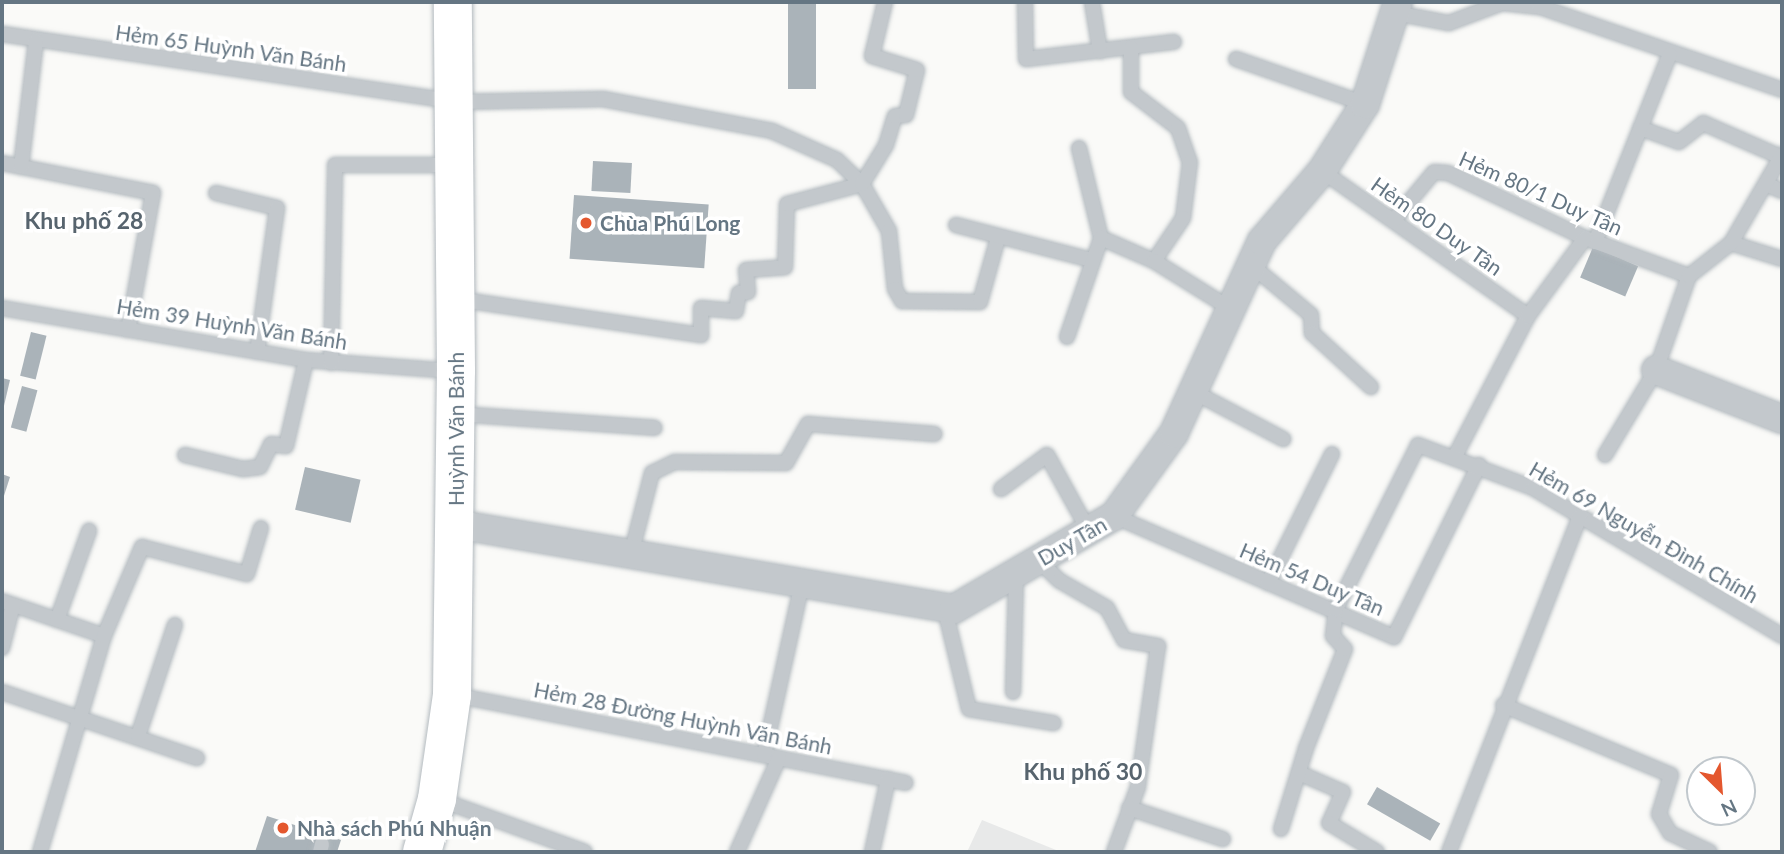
<!DOCTYPE html>
<html>
<head>
<meta charset="utf-8">
<style>
  body { margin:0 }
  #map { position:relative; width:1784px; height:854px; overflow:hidden; background:#fafaf8; font-family:Lato,sans-serif }
  div>[style] { position:absolute }
  [style*='--x'] { left:calc(var(--x)*1px); top:calc(var(--y)*1px); width:calc(var(--w)*1px); rotate:calc(var(--a)*1deg) }
  .built>* { inset:0; background:#e8e9e9 }
  .building>* { inset:0; background:#aab3b9; transform-origin:0 0 }
  .roads { filter:drop-shadow(0 0 2px #b3babf) drop-shadow(0 0 2px #b3babf) }
  .lane>* { height:14px; margin:-7px; padding:0 7px; transform-origin:7px; border-radius:7px; background:#c3c8cc }
  .street>* { height:28px; margin:-14px; padding:0 14px; transform-origin:14px; border-radius:14px; background:#c3c8cc }
  .secondary>* { height:38px; margin:-19px; padding:0 19px; transform-origin:19px; border-radius:19px; background:#fff }
  .dots>* { width:19px; height:19px; translate:-50% -50%; box-sizing:border-box; border:4px solid #fff; border-radius:50% }
  span { translate:-50% -50%; white-space:nowrap; text-align:center; line-height:1.15; -webkit-text-stroke:7px #fff; paint-order:stroke }
  .street-label { font-size:21px; color:#657683 }
  .poi-label { font-size:21px; color:#657683; font-weight:700 }
  .left { translate:0 -50%; text-align:left }
  .neighbourhood-label { font-size:23px; color:#57646e; font-weight:700 }
  .frame { position:absolute; inset:0; border:4px solid #657683; pointer-events:none }
  .north { position:absolute; left:1686px; top:756px; width:70px; height:70px; box-sizing:border-box; background:#fff; border:2px solid #c1c8cd; border-radius:50%; rotate:155deg; font-size:19px; font-weight:700; line-height:28px; text-align:center; color:#657683 }
  .north::after { content:''; display:block; margin:auto; width:24px; height:32px; background:#e4572e; clip-path:polygon(50% 0,100% 100%,50% 72%,0 100%) }
</style>
</head>
<body>
<div id="map">
  <div class="built">
    <i style="clip-path:polygon(982px 820px,1061px 852px,967px 852px)"></i>
  </div>
  <div class="building">
    <i style="left:788px;top:2px;width:28px;height:87px"></i>
    <i style="left:593px;top:161px;width:39px;height:30px;rotate:3deg"></i>
    <i style="left:574px;top:195px;width:135px;height:64px;rotate:4deg"></i>
    <i style="left:1593px;top:247px;width:49px;height:33px;rotate:23deg"></i>
    <i style="left:31px;top:332px;width:16px;height:45px;rotate:14deg"></i>
    <i style="clip-path:polygon(2px 378px,10px 380px,3px 410px,2px 410px)"></i>
    <i style="left:22px;top:386px;width:16px;height:43px;rotate:15deg"></i>
    <i style="left:305px;top:467px;width:57px;height:44px;rotate:13deg"></i>
    <i style="clip-path:polygon(2px 474px,10px 477px,2px 502px)"></i>
    <i style="left:1377px;top:787px;width:73px;height:20px;rotate:30deg"></i>
    <i style="clip-path:polygon(267px 816px,341px 840px,337px 852px,255px 852px)"></i>
  </div>
  <div class="roads">
    <div class="lane">
      <i style="--x:1025;--y:2;--w:57;--a:89"></i>
      <i style="--x:1026;--y:59;--w:149;--a:-6.6"></i>
      <i style="--x:1092;--y:2;--w:50;--a:80.7"></i>
      <i style="--x:1395;--y:13;--w:55;--a:10.5"></i>
      <i style="--x:1449;--y:23;--w:57;--a:-20.7"></i>
      <i style="--x:1502;--y:3;--w:38;--a:6"></i>
      <i style="--x:1540;--y:7;--w:256;--a:18.9"></i>
      <i style="--x:2;--y:34;--w:458;--a:8.5"></i>
      <i style="--x:455;--y:102;--w:148;--a:-1.2"></i>
      <i style="--x:603;--y:99;--w:172;--a:10.7"></i>
      <i style="--x:772;--y:131;--w:71;--a:24"></i>
      <i style="--x:837;--y:160;--w:35;--a:44"></i>
      <i style="--x:862;--y:184;--w:54;--a:60.1"></i>
      <i style="--x:889;--y:231;--w:58;--a:84.1"></i>
      <i style="--x:895;--y:289;--w:14;--a:60"></i>
      <i style="--x:902;--y:301;--w:78;--a:0.7"></i>
      <i style="--x:980;--y:302;--w:66;--a:-74.3"></i>
      <i style="--x:1131;--y:48;--w:44;--a:90"></i>
      <i style="--x:1131;--y:92;--w:59;--a:37.5"></i>
      <i style="--x:1178;--y:128;--w:36;--a:71"></i>
      <i style="--x:1190;--y:162;--w:56;--a:97.1"></i>
      <i style="--x:1183;--y:218;--w:52;--a:124"></i>
      <i style="--x:1236;--y:59;--w:137;--a:19.2"></i>
      <i style="--x:1640;--y:128;--w:41;--a:19.7"></i>
      <i style="--x:1679;--y:142;--w:31;--a:-38"></i>
      <i style="--x:1703;--y:123;--w:85;--a:23.6"></i>
      <i style="--x:1079;--y:148;--w:93;--a:76.3"></i>
      <i style="--x:1101;--y:238;--w:58;--a:23.5"></i>
      <i style="--x:1154;--y:261;--w:91;--a:31.9"></i>
      <i style="--x:2;--y:163;--w:154;--a:11.2"></i>
      <i style="--x:153;--y:193;--w:139;--a:100.3"></i>
      <i style="--x:21;--y:167;--w:127;--a:-83.2"></i>
      <i style="--x:1322;--y:171;--w:252;--a:35.1"></i>
      <i style="--x:1766;--y:184;--w:17;--a:24"></i>
      <i style="--x:216;--y:193;--w:63;--a:13.8"></i>
      <i style="--x:277;--y:208;--w:145;--a:97.9"></i>
      <i style="--x:1394;--y:220;--w:62;--a:-50.2"></i>
      <i style="--x:1434;--y:172;--w:14;--a:4"></i>
      <i style="--x:1448;--y:173;--w:152;--a:25.4"></i>
      <i style="--x:1585;--y:238;--w:111;--a:20.1"></i>
      <i style="--x:956;--y:225;--w:139;--a:14.5"></i>
      <i style="--x:1595;--y:242;--w:202;--a:-68.3"></i>
      <i style="--x:1731;--y:243;--w:53;--a:17.4"></i>
      <i style="--x:1251;--y:265;--w:78;--a:39.8"></i>
      <i style="--x:1311;--y:315;--w:18;--a:87"></i>
      <i style="--x:1312;--y:333;--w:80;--a:42.5"></i>
      <i style="--x:457;--y:299;--w:247;--a:8.4"></i>
      <i style="--x:701;--y:335;--w:27;--a:-90"></i>
      <i style="--x:701;--y:308;--w:35;--a:5"></i>
      <i style="--x:736;--y:311;--w:18;--a:-81"></i>
      <i style="--x:739;--y:293;--w:9;--a:-6"></i>
      <i style="--x:748;--y:292;--w:22;--a:-95"></i>
      <i style="--x:746;--y:270;--w:39;--a:-4"></i>
      <i style="--x:785;--y:267;--w:63;--a:-88.2"></i>
      <i style="--x:787;--y:204;--w:78;--a:-14.9"></i>
      <i style="--x:862;--y:184;--w:46;--a:-58.4"></i>
      <i style="--x:886;--y:145;--w:30;--a:-73"></i>
      <i style="--x:895;--y:116;--w:11;--a:-5"></i>
      <i style="--x:906;--y:115;--w:46;--a:-76.3"></i>
      <i style="--x:917;--y:70;--w:47;--a:-162.7"></i>
      <i style="--x:872;--y:56;--w:56;--a:-76.5"></i>
      <i style="--x:2;--y:308;--w:308;--a:9.7"></i>
      <i style="--x:306;--y:360;--w:148;--a:4.3"></i>
      <i style="--x:1067;--y:337;--w:105;--a:-71"></i>
      <i style="--x:331;--y:363;--w:198;--a:-88.8"></i>
      <i style="--x:335;--y:165;--w:119;--a:0"></i>
      <i style="--x:1194;--y:392;--w:101;--a:27.8"></i>
      <i style="--x:457;--y:414;--w:198;--a:4"></i>
      <i style="--x:185;--y:455;--w:60;--a:13.6"></i>
      <i style="--x:243;--y:469;--w:17;--a:-7"></i>
      <i style="--x:260;--y:467;--w:25;--a:-64"></i>
      <i style="--x:271;--y:444;--w:15;--a:8"></i>
      <i style="--x:286;--y:446;--w:88;--a:-76.9"></i>
      <i style="--x:1605;--y:455;--w:99;--a:-59"></i>
      <i style="--x:1656;--y:370;--w:100;--a:-70.7"></i>
      <i style="--x:1689;--y:276;--w:53;--a:-38.2"></i>
      <i style="--x:1731;--y:243;--w:102;--a:-59.9"></i>
      <i style="--x:1455;--y:456;--w:158;--a:-62.5"></i>
      <i style="--x:1528;--y:316;--w:97;--a:-53.8"></i>
      <i style="--x:1001;--y:489;--w:57;--a:-36.5"></i>
      <i style="--x:1047;--y:455;--w:87;--a:61.1"></i>
      <i style="--x:1114;--y:516;--w:305;--a:23.4"></i>
      <i style="--x:1394;--y:637;--w:192;--a:-63.7"></i>
      <i style="--x:631;--y:554;--w:84;--a:-75.5"></i>
      <i style="--x:652;--y:473;--w:25;--a:-26"></i>
      <i style="--x:675;--y:462;--w:111;--a:0.5"></i>
      <i style="--x:786;--y:463;--w:45;--a:-60.6"></i>
      <i style="--x:808;--y:424;--w:127;--a:4.5"></i>
      <i style="--x:1038;--y:560;--w:30;--a:44"></i>
      <i style="--x:1060;--y:581;--w:54;--a:29.9"></i>
      <i style="--x:1107;--y:608;--w:36;--a:62"></i>
      <i style="--x:1124;--y:640;--w:35;--a:10"></i>
      <i style="--x:1158;--y:646;--w:142;--a:98.1"></i>
      <i style="--x:1138;--y:787;--w:69;--a:110.3"></i>
      <i style="--x:1268;--y:583;--w:144;--a:-63.6"></i>
      <i style="--x:2;--y:601;--w:108;--a:18.9"></i>
      <i style="--x:945;--y:610;--w:102;--a:76.4"></i>
      <i style="--x:969;--y:709;--w:86;--a:9.4"></i>
      <i style="--x:57;--y:620;--w:95;--a:-70.2"></i>
      <i style="--x:2;--y:648;--w:44;--a:-75.7"></i>
      <i style="--x:2;--y:692;--w:206;--a:18.7"></i>
      <i style="--x:1013;--y:692;--w:117;--a:-88.5"></i>
      <i style="--x:454;--y:695;--w:460;--a:11"></i>
      <i style="--x:1503;--y:705;--w:182;--a:22.6"></i>
      <i style="--x:1671;--y:775;--w:41;--a:107.1"></i>
      <i style="--x:1659;--y:814;--w:22;--a:60"></i>
      <i style="--x:1670;--y:833;--w:44;--a:25.4"></i>
      <i style="--x:138;--y:736;--w:117;--a:-71.6"></i>
      <i style="--x:764;--y:755;--w:176;--a:-77.5"></i>
      <i style="--x:1299;--y:773;--w:48;--a:23.4"></i>
      <i style="--x:1343;--y:792;--w:34;--a:114"></i>
      <i style="--x:1329;--y:823;--w:56;--a:31.1"></i>
      <i style="--x:438;--y:799;--w:156;--a:19.8"></i>
      <i style="--x:1129;--y:808;--w:99;--a:18.3"></i>
      <i style="--x:1281;--y:829;--w:85;--a:-72.8"></i>
      <i style="--x:1306;--y:748;--w:106;--a:-68.5"></i>
      <i style="--x:1345;--y:649;--w:18;--a:-133"></i>
      <i style="--x:1333;--y:636;--w:27;--a:-84"></i>
      <i style="--x:1336;--y:609;--w:183;--a:-63.4"></i>
      <i style="--x:1418;--y:445;--w:123;--a:20.5"></i>
      <i style="--x:1533;--y:488;--w:290;--a:30.7"></i>
      <i style="--x:40;--y:852;--w:225;--a:-73.5"></i>
      <i style="--x:104;--y:636;--w:97;--a:-66.9"></i>
      <i style="--x:142;--y:547;--w:108;--a:14.4"></i>
      <i style="--x:247;--y:574;--w:48;--a:-73.1"></i>
      <i style="--x:320;--y:852;--w:8;--a:-76"></i>
      <i style="--x:737;--y:852;--w:103;--a:-65.9"></i>
      <i style="--x:872;--y:852;--w:75;--a:-77.6"></i>
      <i style="--x:1449;--y:852;--w:361;--a:-68.7"></i>
    </div>
    <div class="street">
      <i style="--x:1656;--y:370;--w:135;--a:21.3"></i>
      <i style="--x:455;--y:524;--w:506;--a:9.67"></i>
      <i style="--x:954;--y:609;--w:185;--a:-30.2"></i>
      <i style="--x:1114;--y:516;--w:102;--a:-54.1"></i>
      <i style="--x:1174;--y:433;--w:211;--a:-65.4"></i>
      <i style="--x:1262;--y:241;--w:92;--a:-49.4"></i>
      <i style="--x:1322;--y:171;--w:80;--a:-57.3"></i>
      <i style="--x:1365;--y:104;--w:107;--a:-72.1"></i>
    </div>
    <div class="secondary">
      <i style="--x:422;--y:852;--w:55;--a:-74.2"></i>
      <i style="--x:437;--y:799;--w:105;--a:-81.8"></i>
      <i style="--x:452;--y:695;--w:324;--a:-89.3"></i>
      <i style="--x:456;--y:371;--w:369;--a:-90.5"></i>
    </div>
  </div>
  <div class="dots">
    <i style="left:586px;top:223px;background:#e4572e"></i>
    <i style="left:283px;top:828px;background:#e4572e"></i>
  </div>
  <div class="street-label">
    <span style="left:231px;top:48px;rotate:8deg">Hẻm 65 Huỳnh Văn Bánh</span>
    <span style="left:1541px;top:193px;rotate:24deg">Hẻm 80/1 Duy Tân</span>
    <span style="left:1437px;top:226px;rotate:35deg">Hẻm 80 Duy Tân</span>
    <span style="left:232px;top:324px;rotate:9deg">Hẻm 39 Huỳnh Văn Bánh</span>
    <span style="left:456px;top:429px;rotate:-90deg">Huỳnh Văn Bánh</span>
    <span style="left:1644px;top:532px;rotate:30deg">Hẻm 69 Nguyễn Đình Chính</span>
    <span style="left:1072px;top:541px;rotate:-30deg">Duy Tân</span>
    <span style="left:1312px;top:579px;rotate:23deg">Hẻm 54 Duy Tân</span>
    <span style="left:683px;top:718px;rotate:11deg">Hẻm 28 Đường Huỳnh Văn Bánh</span>
  </div>
  <div class="poi-label">
    <span class="left" style="left:600px;top:223px">Chùa Phú Long</span>
    <span class="left" style="left:297px;top:828px">Nhà sách Phú Nhuận</span>
  </div>
  <div class="neighbourhood-label">
    <span style="left:84px;top:220px">Khu phố 28</span>
    <span style="left:1083px;top:771px">Khu phố 30</span>
  </div>
  <div class="frame"></div>
  <div class="north">N</div>
</div>
</body>
</html>
